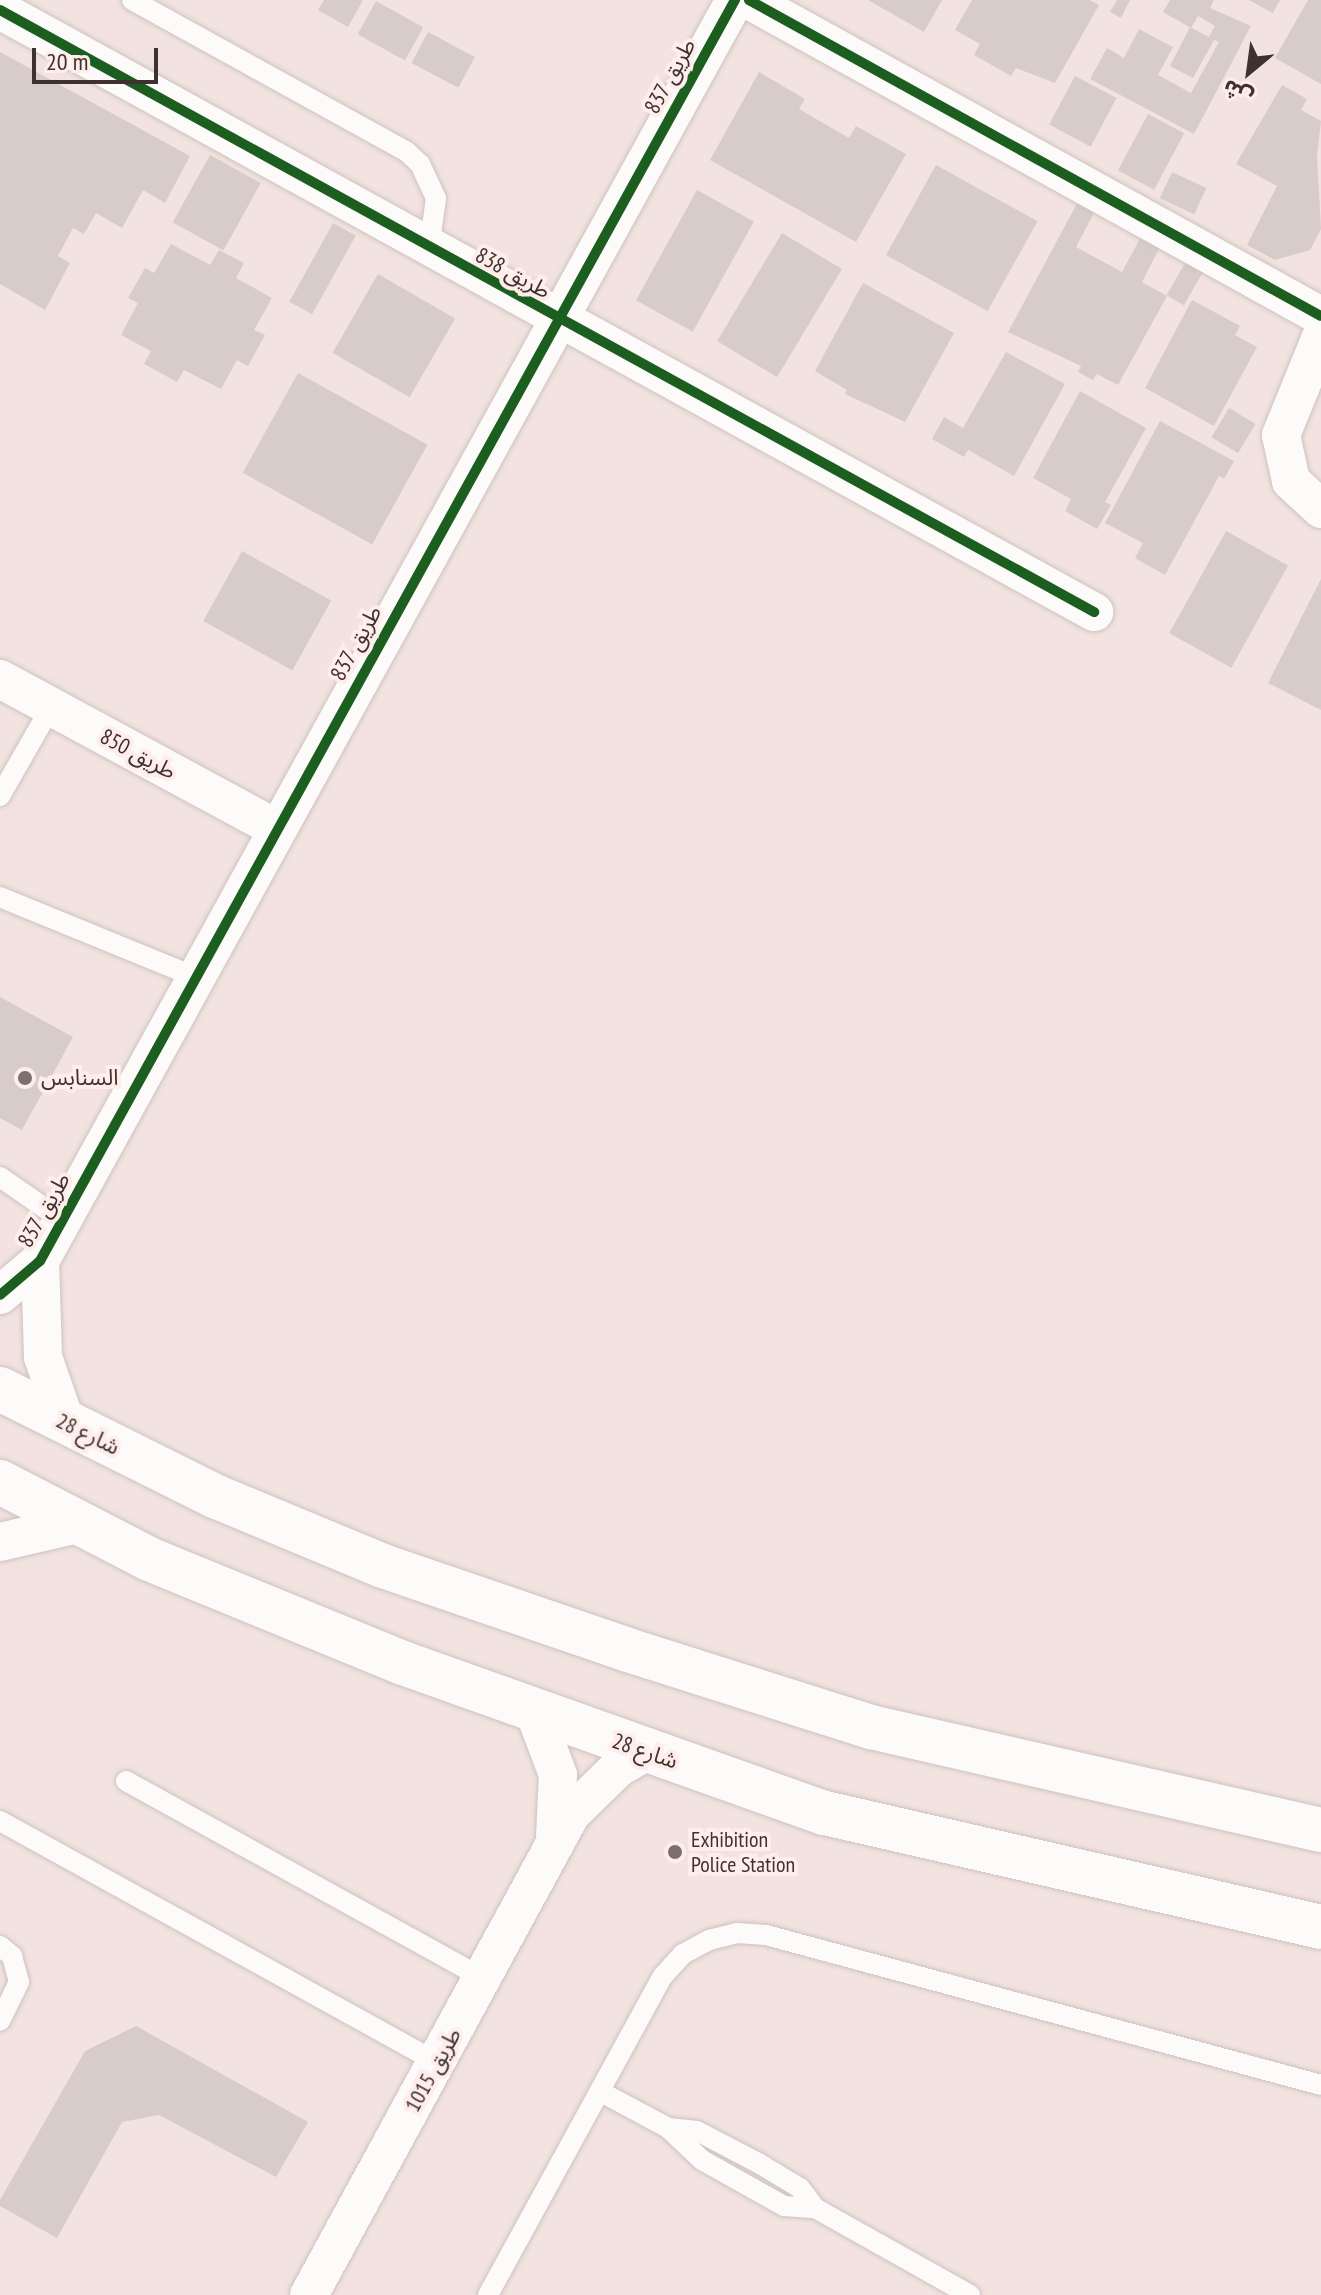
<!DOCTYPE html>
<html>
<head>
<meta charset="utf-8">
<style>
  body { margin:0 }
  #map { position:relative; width:1321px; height:2295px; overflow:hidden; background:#f2e3e0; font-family:"PT Sans Narrow","Noto Sans Arabic",sans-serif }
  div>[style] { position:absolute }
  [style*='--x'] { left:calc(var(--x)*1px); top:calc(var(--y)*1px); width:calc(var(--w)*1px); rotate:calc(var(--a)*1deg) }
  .building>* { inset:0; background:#d7ccc8; transform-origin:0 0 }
  .roads { filter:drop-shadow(0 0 2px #cec2c0) drop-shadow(0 0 2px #cec2c0) }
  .service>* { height:20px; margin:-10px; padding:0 10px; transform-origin:10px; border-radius:10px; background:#fdfbfa }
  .minor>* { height:38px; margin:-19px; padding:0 19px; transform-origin:19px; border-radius:19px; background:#fdfbfa }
  .secondary>* { height:44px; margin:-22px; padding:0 22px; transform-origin:22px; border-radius:22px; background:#fdfbfa }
  .cycleway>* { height:10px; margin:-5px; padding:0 5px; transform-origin:5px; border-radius:5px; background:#1b5e20 }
  .dots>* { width:22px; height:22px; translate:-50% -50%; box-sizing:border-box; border:4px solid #feedea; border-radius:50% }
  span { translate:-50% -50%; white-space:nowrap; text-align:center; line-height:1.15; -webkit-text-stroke:8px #feedea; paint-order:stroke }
  .street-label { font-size:22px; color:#3d3230 }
  .poi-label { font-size:22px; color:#3d3230 }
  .left { translate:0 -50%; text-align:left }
  .north { position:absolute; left:1209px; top:32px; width:80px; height:80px; -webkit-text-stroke:6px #feedea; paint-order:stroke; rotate:209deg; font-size:22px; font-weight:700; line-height:32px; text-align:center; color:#3d3230 }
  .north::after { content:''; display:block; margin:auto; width:28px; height:36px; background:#3d3230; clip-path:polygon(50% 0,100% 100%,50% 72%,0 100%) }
  .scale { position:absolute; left:32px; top:48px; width:126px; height:36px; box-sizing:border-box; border:4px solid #3d3230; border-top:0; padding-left:10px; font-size:24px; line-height:28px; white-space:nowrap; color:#3d3230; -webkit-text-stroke:6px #feedea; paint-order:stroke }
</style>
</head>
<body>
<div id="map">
  <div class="building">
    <i style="clip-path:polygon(324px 0,363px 0,348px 27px,318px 10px)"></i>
    <i style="clip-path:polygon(868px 0,942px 0,924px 32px)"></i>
    <i style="clip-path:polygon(972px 0,1090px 0,1099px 5px,1055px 83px,1016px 68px,1011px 76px,974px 55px,980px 44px,955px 30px)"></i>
    <i style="clip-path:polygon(1117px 0,1130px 0,1121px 18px,1110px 12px)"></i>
    <i style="clip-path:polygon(1170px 0,1214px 0,1210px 8px,1251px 26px,1194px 134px,1090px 79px,1107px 48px,1124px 58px,1139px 29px,1173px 47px,1158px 75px,1191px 93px,1219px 42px,1214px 40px,1193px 78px,1170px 66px,1190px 27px,1209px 37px,1215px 26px,1198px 16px,1191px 28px,1163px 12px)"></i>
    <i style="clip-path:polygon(1249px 0,1280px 0,1273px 13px)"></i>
    <i style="clip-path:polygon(1308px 0,1321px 0,1321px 84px,1275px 58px)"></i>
    <i style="left:376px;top:1px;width:54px;height:38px;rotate:29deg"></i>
    <i style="left:428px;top:32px;width:53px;height:35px;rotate:28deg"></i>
    <i style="clip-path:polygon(0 52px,190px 156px,165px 203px,143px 190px,122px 228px,96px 213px,84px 234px,73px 228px,58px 256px,70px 263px,45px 310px,0 284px)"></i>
    <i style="clip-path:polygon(759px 72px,805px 99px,799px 109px,849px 138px,856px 126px,906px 154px,856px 242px,710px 160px)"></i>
    <i style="left:1075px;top:76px;width:47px;height:55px;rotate:28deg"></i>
    <i style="clip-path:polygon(1282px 85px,1307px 99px,1301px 110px,1321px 121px,1317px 156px,1321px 229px,1310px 250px,1275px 260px,1247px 245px,1277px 186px,1236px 164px)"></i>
    <i style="left:1148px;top:114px;width:41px;height:64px;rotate:28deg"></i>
    <i style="left:210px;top:155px;width:58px;height:77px;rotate:29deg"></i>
    <i style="left:936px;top:165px;width:116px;height:103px;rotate:29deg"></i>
    <i style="left:1172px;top:172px;width:38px;height:29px;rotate:25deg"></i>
    <i style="left:697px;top:190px;width:65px;height:126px;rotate:29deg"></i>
    <i style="clip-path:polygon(1080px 198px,1097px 207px,1076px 247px,1122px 272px,1143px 233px,1162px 243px,1142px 282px,1167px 296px,1118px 385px,1097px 374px,1093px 380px,1078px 372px,1081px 366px,1008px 332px)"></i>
    <i style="left:333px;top:223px;width:26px;height:90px;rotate:29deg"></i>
    <i style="left:782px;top:233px;width:70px;height:126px;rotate:31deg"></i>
    <i style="clip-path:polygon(171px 244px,210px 265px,219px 250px,244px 263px,236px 278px,272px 298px,254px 330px,265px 335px,248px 366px,237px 360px,221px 389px,184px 370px,177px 382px,144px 364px,151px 351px,121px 335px,138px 303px,128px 298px,145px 268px,154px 273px)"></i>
    <i style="left:1188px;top:258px;width:20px;height:43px;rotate:30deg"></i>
    <i style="left:378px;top:274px;width:89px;height:91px;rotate:30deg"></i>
    <i style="clip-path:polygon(863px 283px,954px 333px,905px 422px,845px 394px,847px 390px,815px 371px)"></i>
    <i style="clip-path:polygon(1192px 300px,1240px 326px,1235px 335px,1257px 347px,1214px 426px,1145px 388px)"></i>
    <i style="clip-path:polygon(1006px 352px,1065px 384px,1014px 476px,968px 450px,964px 457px,932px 439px,944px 417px,963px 428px)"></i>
    <i style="left:298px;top:373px;width:148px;height:114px;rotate:29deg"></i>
    <i style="clip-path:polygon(1080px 391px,1146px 428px,1105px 502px,1111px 505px,1097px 529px,1065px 511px,1071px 499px,1033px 478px)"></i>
    <i style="left:1229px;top:408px;width:31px;height:34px;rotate:31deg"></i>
    <i style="clip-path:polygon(1160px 421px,1234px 461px,1224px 479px,1219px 476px,1165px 575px,1135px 558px,1143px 543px,1105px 523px)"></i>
    <i style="left:1226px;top:531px;width:71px;height:117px;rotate:29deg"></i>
    <i style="left:242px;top:551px;width:102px;height:80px;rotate:29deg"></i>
    <i style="clip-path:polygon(1321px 579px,1321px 710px,1268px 683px)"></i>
    <i style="clip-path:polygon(0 997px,73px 1037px,22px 1130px,0 1118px)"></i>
    <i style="clip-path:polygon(136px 2026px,308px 2122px,276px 2177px,159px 2115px,122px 2122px,57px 2238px,0 2206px,0 2200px,85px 2051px)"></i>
  </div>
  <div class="roads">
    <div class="service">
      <i style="--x:132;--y:0;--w:314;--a:28.9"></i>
      <i style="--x:407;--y:152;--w:18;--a:43"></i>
      <i style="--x:420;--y:164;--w:38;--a:65"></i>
      <i style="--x:436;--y:198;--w:50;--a:98"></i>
      <i style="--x:0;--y:796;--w:103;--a:-60.2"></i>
      <i style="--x:0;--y:897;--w:211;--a:22.3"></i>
      <i style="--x:0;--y:1177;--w:75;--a:34.7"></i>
      <i style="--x:126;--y:1781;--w:408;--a:28.9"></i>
      <i style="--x:0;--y:1821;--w:499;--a:28.9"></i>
      <i style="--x:0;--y:1946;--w:16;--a:40"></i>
      <i style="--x:12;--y:1956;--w:27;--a:75"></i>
      <i style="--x:19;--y:1982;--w:43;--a:116"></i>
      <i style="--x:601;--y:2092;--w:76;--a:28.2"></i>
      <i style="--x:668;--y:2128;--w:47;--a:43.3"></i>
      <i style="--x:702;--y:2160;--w:94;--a:29.3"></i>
      <i style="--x:784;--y:2206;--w:31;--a:4"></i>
      <i style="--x:668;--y:2128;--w:29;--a:6"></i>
      <i style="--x:697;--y:2131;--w:71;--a:27.6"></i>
      <i style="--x:760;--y:2164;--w:47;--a:31"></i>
      <i style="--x:800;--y:2188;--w:25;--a:53"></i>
      <i style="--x:815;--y:2208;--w:178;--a:29.3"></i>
      <i style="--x:488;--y:2295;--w:364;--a:-61.3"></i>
      <i style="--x:663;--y:1976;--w:30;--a:-48"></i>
      <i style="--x:683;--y:1954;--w:30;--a:-28"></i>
      <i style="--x:709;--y:1940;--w:29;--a:-14"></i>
      <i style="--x:737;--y:1933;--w:29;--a:4"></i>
      <i style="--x:766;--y:1935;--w:575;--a:15.12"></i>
    </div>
    <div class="minor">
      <i style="--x:749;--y:0;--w:653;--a:28.92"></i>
      <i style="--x:0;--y:10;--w:1249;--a:28.82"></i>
      <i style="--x:1321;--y:337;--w:106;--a:112.2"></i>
      <i style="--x:1281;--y:435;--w:47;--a:77.7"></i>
      <i style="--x:1291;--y:481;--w:41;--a:43"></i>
      <i style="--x:0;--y:679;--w:314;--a:28.4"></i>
      <i style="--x:40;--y:1261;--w:96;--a:88.2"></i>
      <i style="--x:43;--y:1357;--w:70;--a:70.8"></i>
      <i style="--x:0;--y:1295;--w:52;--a:-40.4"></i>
      <i style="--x:40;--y:1261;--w:1440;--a:-61.14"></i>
      <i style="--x:0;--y:1542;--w:80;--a:-13"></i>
      <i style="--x:534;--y:1711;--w:68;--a:69.4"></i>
      <i style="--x:558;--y:1775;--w:61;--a:92.8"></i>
      <i style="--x:309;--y:2295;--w:548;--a:-61.42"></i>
      <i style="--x:571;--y:1814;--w:66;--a:-44.4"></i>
      <i style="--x:618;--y:1768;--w:34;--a:-30"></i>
    </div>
    <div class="secondary">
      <i style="--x:0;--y:1389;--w:242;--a:26.5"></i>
      <i style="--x:217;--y:1497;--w:180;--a:22.6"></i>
      <i style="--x:383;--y:1566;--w:259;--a:18.9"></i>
      <i style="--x:628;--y:1650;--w:255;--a:17.6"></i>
      <i style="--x:871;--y:1727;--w:462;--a:12.9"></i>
      <i style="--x:0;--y:1482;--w:168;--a:27.3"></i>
      <i style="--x:149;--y:1559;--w:274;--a:22.3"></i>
      <i style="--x:403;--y:1663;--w:448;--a:19.6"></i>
      <i style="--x:825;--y:1813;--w:509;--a:12.94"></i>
    </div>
  </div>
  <div class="cycleway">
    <i style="--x:749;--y:0;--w:653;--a:28.92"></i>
    <i style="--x:0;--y:10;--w:1249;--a:28.82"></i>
    <i style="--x:0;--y:1295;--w:52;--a:-40.4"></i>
    <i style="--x:40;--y:1261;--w:1440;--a:-61.14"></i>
  </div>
  <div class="dots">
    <i style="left:25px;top:1078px;background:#7c706e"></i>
    <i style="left:675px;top:1852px;background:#7c706e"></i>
  </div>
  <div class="street-label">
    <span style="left:670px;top:76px;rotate:-61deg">طريق 837</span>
    <span style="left:513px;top:273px;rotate:29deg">طريق 838</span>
    <span style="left:356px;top:643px;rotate:-61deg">طريق 837</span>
    <span style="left:138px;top:754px;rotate:28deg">طريق 850</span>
    <span style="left:44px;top:1210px;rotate:-60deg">طريق 837</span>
    <span style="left:88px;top:1434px;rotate:26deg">شارع 28</span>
    <span style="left:645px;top:1751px;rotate:19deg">شارع 28</span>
    <span style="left:433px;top:2070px;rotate:-61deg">طريق 1015</span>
  </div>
  <div class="poi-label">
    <span class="left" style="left:41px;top:1078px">السنابس</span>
    <span class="left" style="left:691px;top:1852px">Exhibition<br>Police Station</span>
  </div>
  <div class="north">ش</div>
  <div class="scale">20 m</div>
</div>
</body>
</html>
